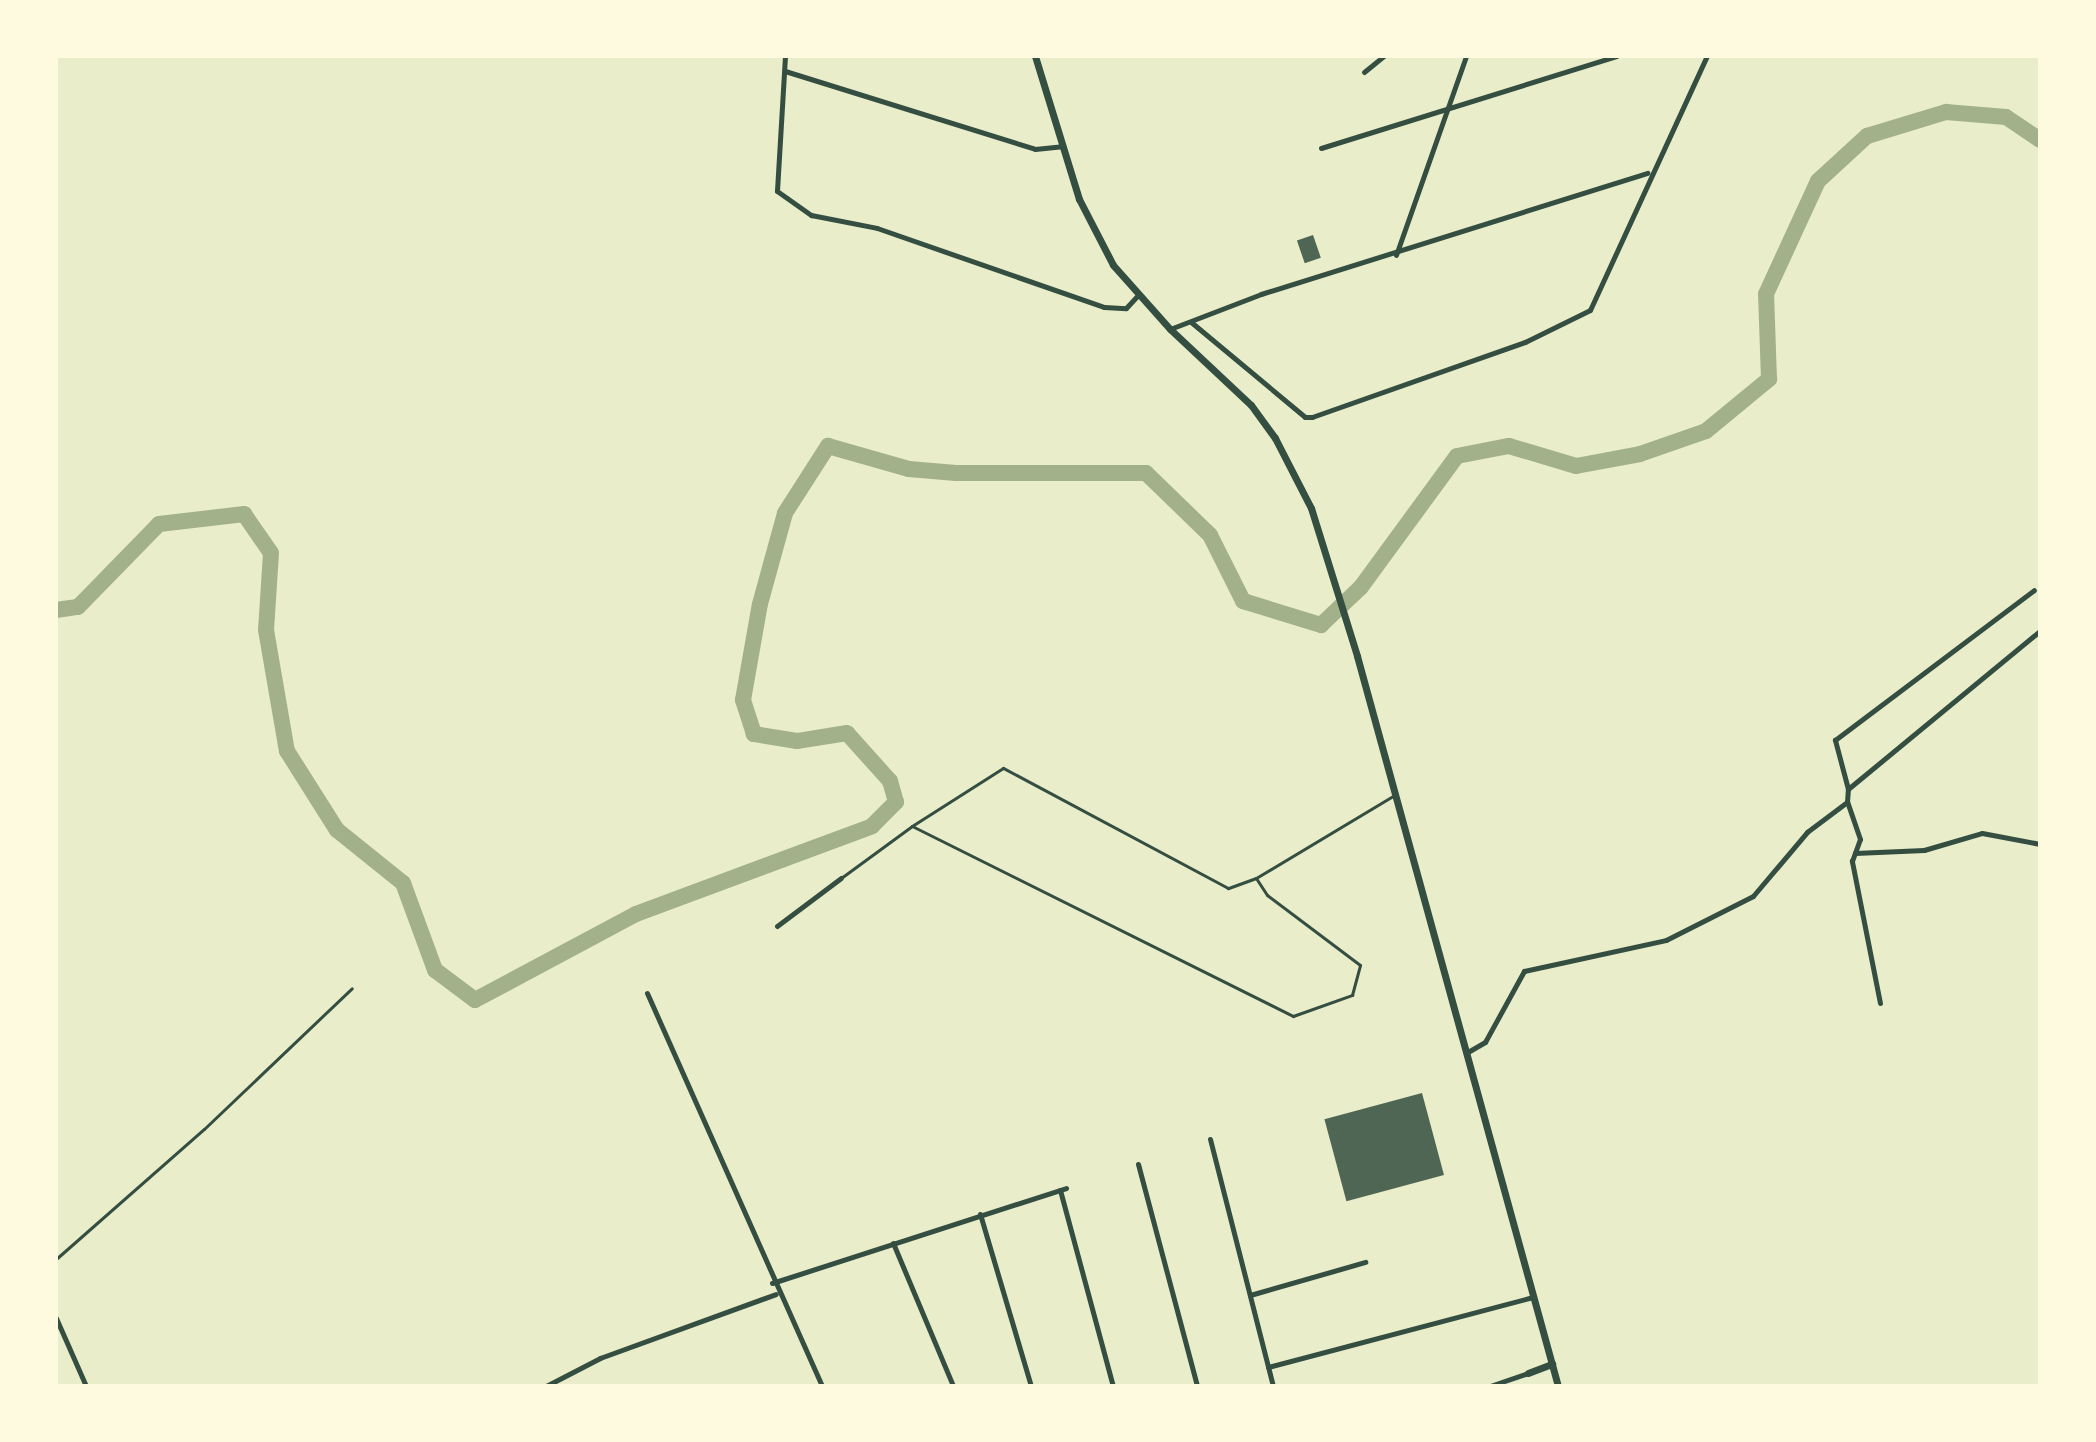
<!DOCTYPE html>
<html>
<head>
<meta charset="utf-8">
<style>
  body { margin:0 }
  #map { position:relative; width:2096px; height:1442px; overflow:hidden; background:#e9edc9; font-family:"IBM Plex Sans",sans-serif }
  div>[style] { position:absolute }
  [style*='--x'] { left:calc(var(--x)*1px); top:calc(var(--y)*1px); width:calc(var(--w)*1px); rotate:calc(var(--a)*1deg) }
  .river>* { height:16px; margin:-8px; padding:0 8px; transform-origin:8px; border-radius:8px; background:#a3b18a }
  .building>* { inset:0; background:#4f6655; transform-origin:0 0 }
  .service>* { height:3px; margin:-1.5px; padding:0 1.5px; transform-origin:1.5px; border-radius:1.5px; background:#344e41 }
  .minor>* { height:5px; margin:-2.5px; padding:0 2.5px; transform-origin:2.5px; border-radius:2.5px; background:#344e41 }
  .secondary>* { height:7px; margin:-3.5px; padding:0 3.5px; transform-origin:3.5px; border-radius:3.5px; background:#344e41 }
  span { translate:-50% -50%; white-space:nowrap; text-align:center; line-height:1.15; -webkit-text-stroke:7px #fefae0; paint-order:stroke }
  .frame { position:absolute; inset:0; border:58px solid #fefae0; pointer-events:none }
</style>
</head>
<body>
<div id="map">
  <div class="river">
    <i style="--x:56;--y:610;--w:22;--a:-8"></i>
    <i style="--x:78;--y:607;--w:116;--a:-45.7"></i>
    <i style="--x:159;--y:524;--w:86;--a:-6.7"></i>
    <i style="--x:244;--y:514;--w:47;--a:55.3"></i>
    <i style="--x:271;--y:553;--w:77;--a:93.7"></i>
    <i style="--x:266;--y:630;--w:123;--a:80.2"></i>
    <i style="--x:287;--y:751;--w:93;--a:57.7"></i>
    <i style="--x:337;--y:830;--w:85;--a:38.8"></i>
    <i style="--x:403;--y:883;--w:93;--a:69.8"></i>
    <i style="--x:435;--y:970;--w:50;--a:36.9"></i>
    <i style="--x:475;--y:1000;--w:183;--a:-28.1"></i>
    <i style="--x:636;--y:914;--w:252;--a:-20.4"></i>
    <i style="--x:872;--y:826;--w:34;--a:-45"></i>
    <i style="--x:896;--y:802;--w:22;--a:-106"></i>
    <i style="--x:890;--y:781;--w:64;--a:-131.9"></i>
    <i style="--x:847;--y:733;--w:51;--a:170.9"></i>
    <i style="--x:797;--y:741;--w:44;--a:-170.8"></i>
    <i style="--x:754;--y:734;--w:36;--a:-108"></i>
    <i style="--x:743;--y:700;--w:97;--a:-80"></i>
    <i style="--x:760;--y:604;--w:94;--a:-74.6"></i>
    <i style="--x:785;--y:513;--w:80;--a:-57.3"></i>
    <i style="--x:828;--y:446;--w:84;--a:15.9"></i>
    <i style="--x:909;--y:469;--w:47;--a:4.9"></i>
    <i style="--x:956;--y:473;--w:190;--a:0"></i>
    <i style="--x:1146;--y:473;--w:89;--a:44.1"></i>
    <i style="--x:1210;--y:535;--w:74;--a:63.4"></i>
    <i style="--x:1243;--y:601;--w:82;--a:17.1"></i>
    <i style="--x:1321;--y:625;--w:55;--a:-43.5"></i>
    <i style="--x:1361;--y:587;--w:162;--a:-53.8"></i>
    <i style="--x:1457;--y:456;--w:53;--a:-10.9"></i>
    <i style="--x:1509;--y:446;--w:70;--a:16.6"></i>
    <i style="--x:1576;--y:466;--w:65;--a:-10.6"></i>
    <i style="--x:1640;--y:454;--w:70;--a:-19.2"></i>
    <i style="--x:1706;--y:431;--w:82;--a:-39.5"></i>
    <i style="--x:1769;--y:379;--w:85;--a:-92"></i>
    <i style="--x:1766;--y:294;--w:124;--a:-65.3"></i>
    <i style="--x:1818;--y:181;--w:67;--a:-42.6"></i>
    <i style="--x:1867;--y:136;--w:83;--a:-16.9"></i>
    <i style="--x:1946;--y:112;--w:60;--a:4.8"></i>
    <i style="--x:2006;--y:117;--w:41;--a:34.1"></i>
  </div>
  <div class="building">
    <i style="left:1313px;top:235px;width:24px;height:17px;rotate:71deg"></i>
    <i style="left:1422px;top:1093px;width:85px;height:101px;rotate:75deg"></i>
  </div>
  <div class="service">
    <i style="--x:841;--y:878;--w:88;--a:-36.2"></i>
    <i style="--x:912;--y:826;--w:426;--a:26.5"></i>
    <i style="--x:1293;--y:1016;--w:63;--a:-19.6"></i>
    <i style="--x:1352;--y:995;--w:31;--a:-75"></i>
    <i style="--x:1360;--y:965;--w:116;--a:-143"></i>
    <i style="--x:1267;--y:895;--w:20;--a:-123"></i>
    <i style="--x:1256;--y:878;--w:30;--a:160"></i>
    <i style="--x:1228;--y:888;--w:255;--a:-151.9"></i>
    <i style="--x:1003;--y:768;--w:108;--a:147.5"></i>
    <i style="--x:1256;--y:878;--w:160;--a:-30.9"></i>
    <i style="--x:56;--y:1259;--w:197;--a:-41.3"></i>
    <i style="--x:204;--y:1129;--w:204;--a:-43.6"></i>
  </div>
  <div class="minor">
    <i style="--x:785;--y:56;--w:135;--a:93.4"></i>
    <i style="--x:777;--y:191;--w:42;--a:35.2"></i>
    <i style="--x:811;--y:215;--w:67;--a:11.1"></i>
    <i style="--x:877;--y:228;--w:240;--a:19.2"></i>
    <i style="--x:1104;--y:307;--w:22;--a:3"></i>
    <i style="--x:1126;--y:308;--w:16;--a:-47"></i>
    <i style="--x:785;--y:71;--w:262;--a:17.3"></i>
    <i style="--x:1035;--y:149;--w:27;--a:-6"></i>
    <i style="--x:1364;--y:72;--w:26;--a:-39"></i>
    <i style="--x:1321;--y:148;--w:310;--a:-17.3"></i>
    <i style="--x:1396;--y:255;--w:211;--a:-70.6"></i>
    <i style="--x:1191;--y:322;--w:148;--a:39.8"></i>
    <i style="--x:1305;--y:417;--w:7;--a:0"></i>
    <i style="--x:1312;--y:417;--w:226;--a:-19.4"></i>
    <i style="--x:1525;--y:342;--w:72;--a:-26.2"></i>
    <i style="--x:1590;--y:310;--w:280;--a:-65.3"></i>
    <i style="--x:1170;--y:329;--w:97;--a:-21"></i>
    <i style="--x:1261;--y:294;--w:405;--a:-17.4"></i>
    <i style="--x:1848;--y:789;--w:51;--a:-104.9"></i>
    <i style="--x:1835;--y:740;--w:249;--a:-37"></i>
    <i style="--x:1855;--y:853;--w:69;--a:-2.5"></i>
    <i style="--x:1924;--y:850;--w:60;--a:-16.3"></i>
    <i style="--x:1982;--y:833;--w:59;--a:10.7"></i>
    <i style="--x:777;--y:926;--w:80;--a:-36.9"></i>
    <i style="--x:647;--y:993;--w:430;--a:66"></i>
    <i style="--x:1880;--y:1003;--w:145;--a:-101.2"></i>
    <i style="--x:1852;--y:861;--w:23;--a:-70"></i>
    <i style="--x:1860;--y:839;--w:39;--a:-109"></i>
    <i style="--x:1847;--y:802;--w:13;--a:-86"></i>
    <i style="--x:1848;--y:789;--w:249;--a:-39.5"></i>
    <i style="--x:1466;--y:1053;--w:22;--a:-30"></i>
    <i style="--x:1485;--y:1042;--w:81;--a:-61.2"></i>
    <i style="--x:1524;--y:971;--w:145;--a:-12.3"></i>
    <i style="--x:1666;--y:940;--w:97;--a:-26.8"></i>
    <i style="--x:1753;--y:896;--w:84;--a:-49.8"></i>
    <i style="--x:1807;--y:832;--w:50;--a:-36.9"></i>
    <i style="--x:1210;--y:1139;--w:255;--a:75.7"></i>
    <i style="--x:1138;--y:1164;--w:230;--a:75.1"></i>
    <i style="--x:1060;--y:1190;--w:203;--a:74.9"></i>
    <i style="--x:980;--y:1214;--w:179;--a:73.5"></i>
    <i style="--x:893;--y:1243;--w:155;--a:67.2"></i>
    <i style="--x:772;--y:1283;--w:309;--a:-17.9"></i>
    <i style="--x:1250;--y:1295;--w:120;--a:-16"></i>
    <i style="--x:56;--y:1318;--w:74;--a:66.2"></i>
    <i style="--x:1268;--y:1367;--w:274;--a:-14.8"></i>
    <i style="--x:546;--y:1386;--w:61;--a:-27.4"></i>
    <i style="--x:600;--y:1358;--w:187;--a:-20"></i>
    <i style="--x:1490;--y:1386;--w:40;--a:-18.9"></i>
  </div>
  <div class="secondary">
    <i style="--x:1035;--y:56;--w:150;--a:72.9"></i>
    <i style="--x:1079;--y:199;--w:74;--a:62.7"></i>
    <i style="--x:1113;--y:265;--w:86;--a:48.3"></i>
    <i style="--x:1170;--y:329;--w:111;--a:43.2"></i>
    <i style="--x:1251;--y:405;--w:41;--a:54"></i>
    <i style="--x:1275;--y:438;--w:79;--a:62.8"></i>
    <i style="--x:1311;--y:508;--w:155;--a:72.7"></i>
    <i style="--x:1357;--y:656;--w:757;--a:74.61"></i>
    <i style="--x:1528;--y:1373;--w:26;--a:-21"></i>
  </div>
  <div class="frame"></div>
</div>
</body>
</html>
